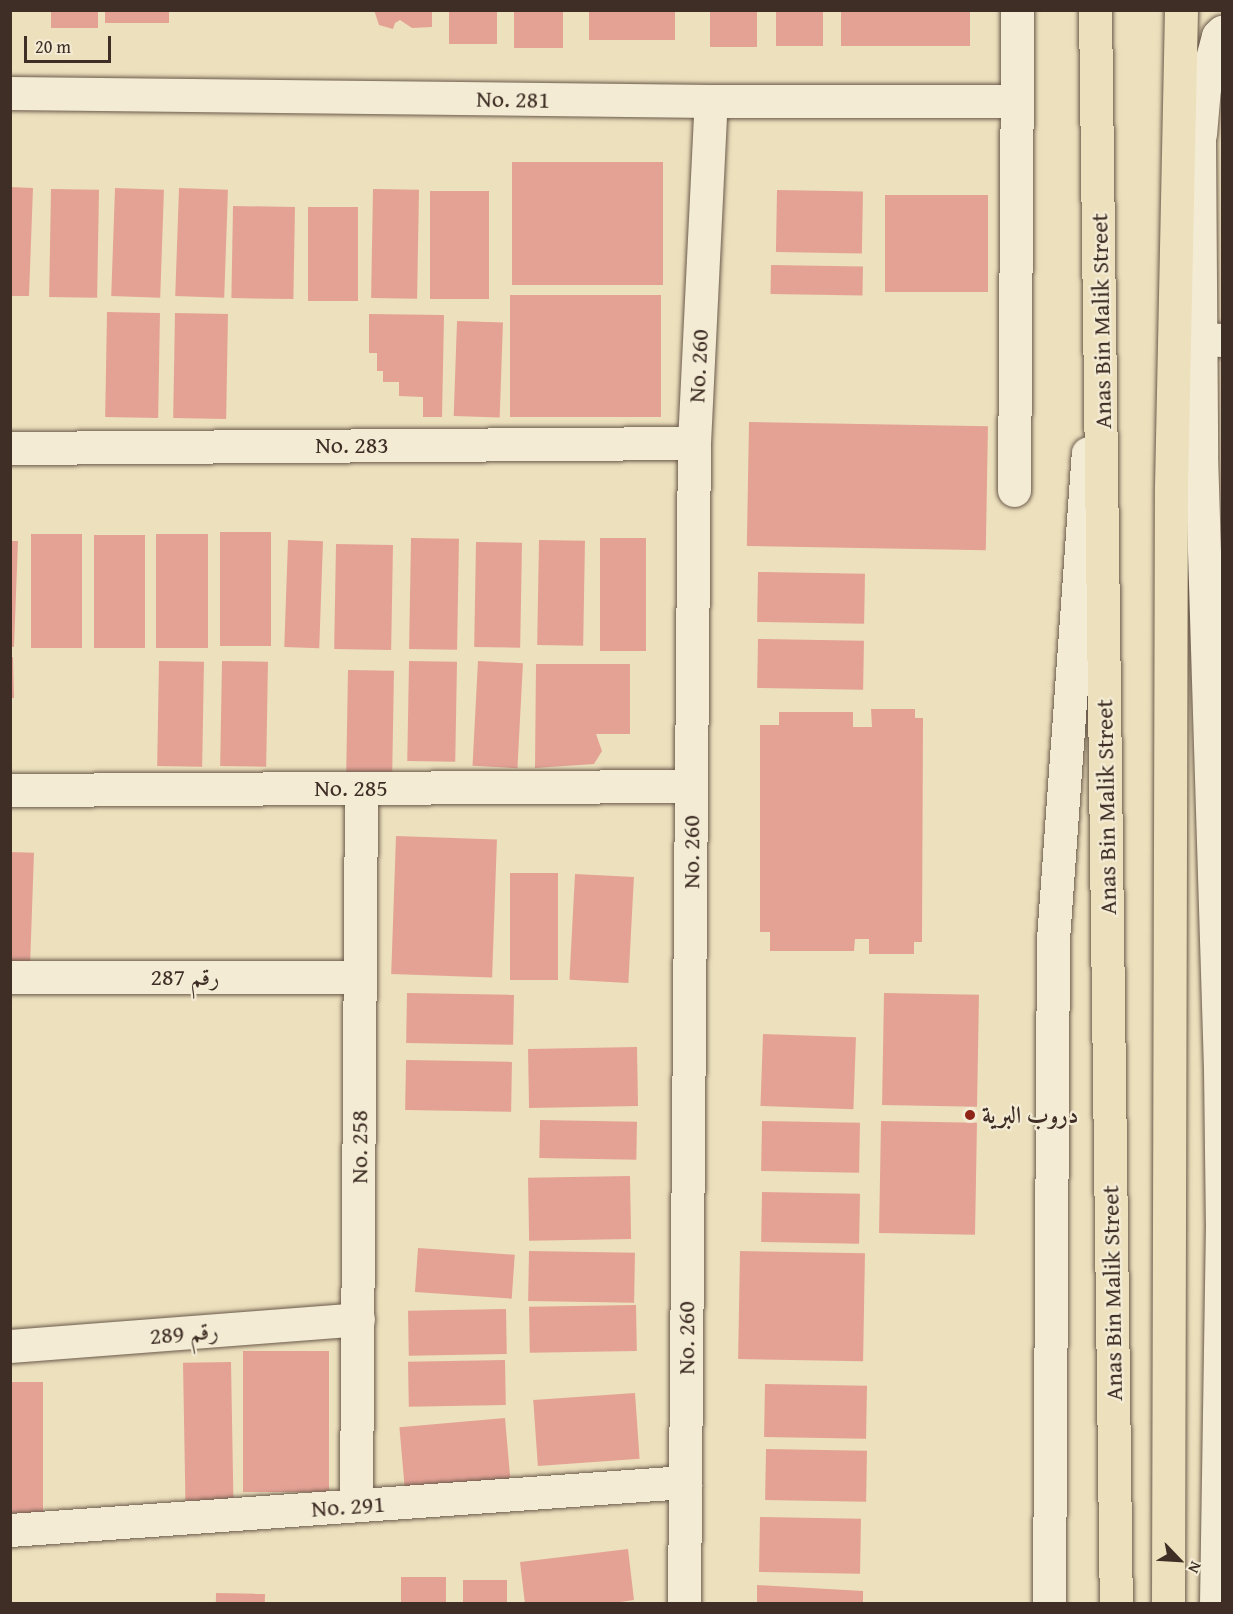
<!DOCTYPE html>
<html>
<head>
<meta charset="utf-8">
<style>
  body { margin:0 }
  #map { position:relative; width:1233px; height:1614px; overflow:hidden; background:#ede0bd; font-family:"Gentium Book Plus",Amiri,serif }
  div>[style] { position:absolute }
  [style*='--x'] { left:calc(var(--x)*1px); top:calc(var(--y)*1px); width:calc(var(--w)*1px); rotate:calc(var(--a)*1deg) }
  .building>* { inset:0; background:#e4a295; transform-origin:0 0 }
  .roads { filter:drop-shadow(0 0 2px #6a5a4b) drop-shadow(0 0 2px #6a5a4b) }
  .minor>* { height:33px; margin:-16.5px; padding:0 16.5px; transform-origin:16.5px; border-radius:16.5px; background:#f3ebd4 }
  .secondary>* { height:33px; margin:-16.5px; padding:0 16.5px; transform-origin:16.5px; border-radius:16.5px; background:#f3ebd4 }
  .primary>* { height:33px; margin:-16.5px; padding:0 16.5px; transform-origin:16.5px; border-radius:16.5px; background:#ede0bd }
  .dots>* { width:16px; height:16px; translate:-50% -50%; box-sizing:border-box; border:3px solid #f3ebd4; border-radius:50% }
  span { translate:-50% -50%; white-space:nowrap; text-align:center; line-height:1.15; -webkit-text-stroke:4.5px #f3ebd4; paint-order:stroke }
  .street-label { font-size:24px; color:#3f2e25 }
  .poi-label { font-size:24px; color:#3f2e25; font-weight:700 }
  .left { translate:0 -50%; text-align:left }
  .frame { position:absolute; inset:0; border:12px solid #3f2e25; pointer-events:none }
  .north { position:absolute; left:1149px; top:1530px; width:60px; height:60px; -webkit-text-stroke:4px #f3ebd4; paint-order:stroke; rotate:115deg; font-size:16px; font-weight:700; line-height:24px; text-align:center; color:#3f2e25 }
  .north::after { content:''; display:block; margin:auto; width:21px; height:27px; background:#3f2e25; clip-path:polygon(50% 0,100% 100%,50% 72%,0 100%) }
  .scale { position:absolute; left:24px; top:36px; width:87px; height:27px; box-sizing:border-box; border:3px solid #3f2e25; border-top:0; padding-left:8px; font-size:18px; line-height:21px; white-space:nowrap; color:#3f2e25; -webkit-text-stroke:4px #f3ebd4; paint-order:stroke }
</style>
</head>
<body>
<div id="map">
  <div class="building">
    <i style="left:51px;top:10px;width:47px;height:18px"></i>
    <i style="left:105px;top:10px;width:64px;height:13px"></i>
    <i style="clip-path:polygon(374px 10px,432px 10px,432px 27px,412px 28px,400px 20px,395px 23px,393px 29px,379px 25px)"></i>
    <i style="left:449px;top:10px;width:48px;height:34px"></i>
    <i style="left:514px;top:10px;width:49px;height:38px"></i>
    <i style="left:589px;top:10px;width:86px;height:30px"></i>
    <i style="left:710px;top:10px;width:47px;height:37px"></i>
    <i style="left:776px;top:10px;width:47px;height:36px"></i>
    <i style="left:841px;top:10px;width:129px;height:36px"></i>
    <i style="left:512px;top:162px;width:151px;height:123px"></i>
    <i style="clip-path:polygon(10px 187px,33px 188px,29px 296px,10px 296px)"></i>
    <i style="left:115px;top:188px;width:49px;height:108px;rotate:2deg"></i>
    <i style="left:179px;top:188px;width:49px;height:108px;rotate:2deg"></i>
    <i style="left:51px;top:189px;width:48px;height:108px;rotate:1deg"></i>
    <i style="left:373px;top:189px;width:46px;height:109px;rotate:1deg"></i>
    <i style="left:777px;top:190px;width:86px;height:62px;rotate:1deg"></i>
    <i style="left:430px;top:191px;width:59px;height:108px"></i>
    <i style="left:988px;top:195px;width:97px;height:103px;rotate:90deg"></i>
    <i style="left:233px;top:206px;width:62px;height:92px;rotate:1deg"></i>
    <i style="left:308px;top:207px;width:50px;height:94px"></i>
    <i style="left:771px;top:265px;width:92px;height:29px;rotate:1deg"></i>
    <i style="left:510px;top:295px;width:151px;height:122px"></i>
    <i style="left:107px;top:312px;width:53px;height:105px;rotate:1deg"></i>
    <i style="left:175px;top:313px;width:53px;height:105px;rotate:1deg"></i>
    <i style="clip-path:polygon(369px 314px,444px 315px,442px 417px,423px 417px,423px 397px,399px 396px,399px 382px,383px 382px,383px 371px,377px 371px,377px 353px,369px 353px)"></i>
    <i style="left:457px;top:321px;width:46px;height:95px;rotate:2deg"></i>
    <i style="left:749px;top:422px;width:239px;height:124px;rotate:1deg"></i>
    <i style="left:220px;top:532px;width:51px;height:114px"></i>
    <i style="left:82px;top:534px;width:114px;height:51px;rotate:90deg"></i>
    <i style="left:156px;top:534px;width:52px;height:114px"></i>
    <i style="left:94px;top:535px;width:51px;height:113px"></i>
    <i style="left:411px;top:538px;width:48px;height:111px;rotate:1deg"></i>
    <i style="left:600px;top:538px;width:46px;height:113px"></i>
    <i style="left:288px;top:540px;width:35px;height:107px;rotate:2deg"></i>
    <i style="left:539px;top:540px;width:46px;height:105px;rotate:1deg"></i>
    <i style="clip-path:polygon(10px 541px,18px 541px,14px 647px,10px 647px)"></i>
    <i style="left:476px;top:542px;width:46px;height:105px;rotate:1deg"></i>
    <i style="left:336px;top:544px;width:57px;height:105px;rotate:1deg"></i>
    <i style="left:758px;top:572px;width:107px;height:50px;rotate:1deg"></i>
    <i style="left:758px;top:639px;width:106px;height:49px;rotate:1deg"></i>
    <i style="clip-path:polygon(10px 657px,13px 657px,14px 698px,10px 698px)"></i>
    <i style="left:159px;top:661px;width:45px;height:105px;rotate:1deg"></i>
    <i style="left:222px;top:661px;width:46px;height:105px;rotate:1deg"></i>
    <i style="left:409px;top:661px;width:48px;height:100px;rotate:1deg"></i>
    <i style="left:478px;top:661px;width:45px;height:105px;rotate:3deg"></i>
    <i style="clip-path:polygon(536px 664px,630px 664px,630px 734px,596px 734px,602px 751px,594px 764px,535px 768px)"></i>
    <i style="left:348px;top:670px;width:46px;height:104px;rotate:1deg"></i>
    <i style="clip-path:polygon(871px 709px,915px 709px,915px 718px,923px 718px,922px 942px,914px 942px,914px 954px,869px 954px,869px 939px,855px 939px,854px 951px,770px 951px,770px 932px,760px 932px,760px 725px,779px 725px,779px 712px,853px 712px,853px 727px,872px 727px)"></i>
    <i style="left:396px;top:836px;width:101px;height:138px;rotate:2deg"></i>
    <i style="left:10px;top:852px;width:24px;height:114px;rotate:2deg"></i>
    <i style="left:510px;top:873px;width:48px;height:107px"></i>
    <i style="left:575px;top:874px;width:59px;height:106px;rotate:3deg"></i>
    <i style="left:407px;top:993px;width:107px;height:50px;rotate:1deg"></i>
    <i style="left:884px;top:993px;width:95px;height:112px;rotate:1deg"></i>
    <i style="left:763px;top:1034px;width:93px;height:72px;rotate:2deg"></i>
    <i style="left:637px;top:1047px;width:59px;height:109px;rotate:89deg"></i>
    <i style="left:406px;top:1060px;width:106px;height:50px;rotate:1deg"></i>
    <i style="left:540px;top:1120px;width:97px;height:38px;rotate:1deg"></i>
    <i style="left:762px;top:1121px;width:98px;height:50px;rotate:1deg"></i>
    <i style="left:881px;top:1121px;width:96px;height:112px;rotate:1deg"></i>
    <i style="left:630px;top:1176px;width:63px;height:102px;rotate:89deg"></i>
    <i style="left:762px;top:1192px;width:98px;height:50px;rotate:1deg"></i>
    <i style="left:418px;top:1248px;width:97px;height:44px;rotate:4deg"></i>
    <i style="left:529px;top:1251px;width:106px;height:50px;rotate:1deg"></i>
    <i style="left:740px;top:1251px;width:125px;height:108px;rotate:1deg"></i>
    <i style="left:636px;top:1305px;width:46px;height:107px;rotate:89deg"></i>
    <i style="left:506px;top:1309px;width:45px;height:98px;rotate:89deg"></i>
    <i style="left:329px;top:1351px;width:141px;height:86px;rotate:90deg"></i>
    <i style="left:505px;top:1360px;width:45px;height:97px;rotate:89deg"></i>
    <i style="left:231px;top:1362px;width:138px;height:48px;rotate:89deg"></i>
    <i style="left:43px;top:1382px;width:131px;height:33px;rotate:90deg"></i>
    <i style="left:765px;top:1384px;width:102px;height:53px;rotate:1deg"></i>
    <i style="left:635px;top:1393px;width:66px;height:102px;rotate:86deg"></i>
    <i style="left:505px;top:1418px;width:62px;height:106px;rotate:85deg"></i>
    <i style="left:766px;top:1449px;width:101px;height:51px;rotate:1deg"></i>
    <i style="left:760px;top:1517px;width:101px;height:55px;rotate:1deg"></i>
    <i style="clip-path:polygon(628px 1549px,634px 1600px,607px 1604px,525px 1604px,520px 1562px)"></i>
    <i style="left:401px;top:1577px;width:45px;height:27px"></i>
    <i style="left:463px;top:1580px;width:44px;height:24px"></i>
    <i style="clip-path:polygon(757px 1585px,863px 1591px,863px 1604px,757px 1604px)"></i>
    <i style="left:216px;top:1593px;width:49px;height:11px;rotate:1deg"></i>
  </div>
  <div class="roads">
    <div class="minor">
      <i style="--x:10;--y:93;--w:701;--a:0.65"></i>
      <i style="--x:711;--y:101;--w:304;--a:0"></i>
      <i style="--x:1200;--y:134;--w:46;--a:-85"></i>
      <i style="--x:1204;--y:88;--w:54;--a:-74.9"></i>
      <i style="--x:1218;--y:36;--w:6;--a:-45"></i>
      <i style="--x:1201;--y:339;--w:21;--a:3"></i>
      <i style="--x:10;--y:448;--w:684;--a:-0.42"></i>
      <i style="--x:1014;--y:490;--w:480;--a:-89.6"></i>
      <i style="--x:10;--y:790;--w:681;--a:-0.34"></i>
      <i style="--x:10;--y:977;--w:350;--a:0"></i>
      <i style="--x:10;--y:1346;--w:349;--a:-4.4"></i>
      <i style="--x:356;--y:1505;--w:717;--a:-89.6"></i>
      <i style="--x:10;--y:1530;--w:677;--a:-4.07"></i>
      <i style="--x:684;--y:1604;--w:1161;--a:-89.51"></i>
      <i style="--x:694;--y:443;--w:342;--a:-87.2"></i>
    </div>
    <div class="secondary">
      <i style="--x:1184;--y:78;--w:63;--a:76.2"></i>
      <i style="--x:1199;--y:139;--w:315;--a:89.6"></i>
      <i style="--x:1201;--y:454;--w:614;--a:88.23"></i>
      <i style="--x:1220;--y:1068;--w:154;--a:89.3"></i>
      <i style="--x:1222;--y:1222;--w:382;--a:90.9"></i>
      <i style="--x:1049;--y:1604;--w:665;--a:-89.66"></i>
      <i style="--x:1053;--y:939;--w:487;--a:-85.9"></i>
    </div>
    <div class="primary">
      <i style="--x:1095;--y:10;--w:1594;--a:89.25"></i>
      <i style="--x:1168;--y:1604;--w:1117;--a:-89.85"></i>
      <i style="--x:1171;--y:487;--w:477;--a:-88.8"></i>
    </div>
  </div>
  <div class="dots">
    <i style="left:970px;top:1115px;background:#8f2418"></i>
  </div>
  <div class="street-label">
    <span style="left:513px;top:99px;rotate:1deg">No. 281</span>
    <span style="left:1101px;top:321px;rotate:-91deg">Anas Bin Malik Street</span>
    <span style="left:698px;top:366px;rotate:-87deg">No. 260</span>
    <span style="left:352px;top:445px">No. 283</span>
    <span style="left:351px;top:788px">No. 285</span>
    <span style="left:1106px;top:807px;rotate:-91deg">Anas Bin Malik Street</span>
    <span style="left:691px;top:852px;rotate:-90deg">No. 260</span>
    <span style="left:185px;top:977px">رقم 287</span>
    <span style="left:359px;top:1147px;rotate:-90deg">No. 258</span>
    <span style="left:1112px;top:1293px;rotate:-91deg">Anas Bin Malik Street</span>
    <span style="left:184px;top:1333px;rotate:-5deg">رقم 289</span>
    <span style="left:686px;top:1338px;rotate:-90deg">No. 260</span>
    <span style="left:348px;top:1506px;rotate:-4deg">No. 291</span>
  </div>
  <div class="poi-label">
    <span class="left" style="left:982px;top:1115px">دروب البرية</span>
  </div>
  <div class="frame"></div>
  <div class="north">N</div>
  <div class="scale">20 m</div>
</div>
</body>
</html>
